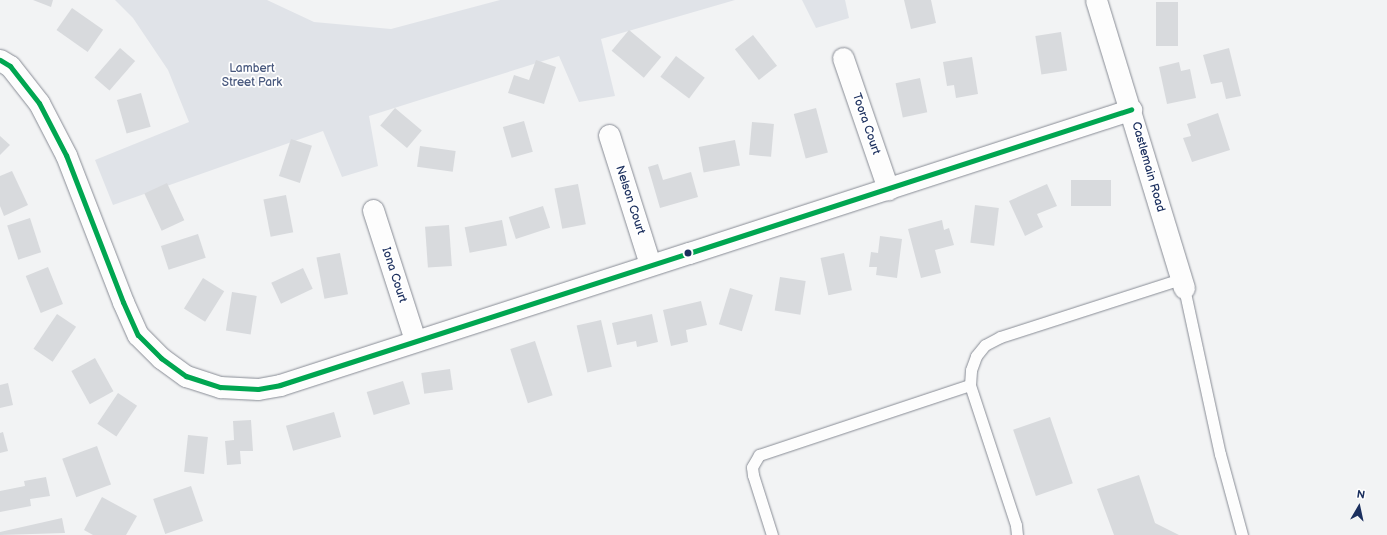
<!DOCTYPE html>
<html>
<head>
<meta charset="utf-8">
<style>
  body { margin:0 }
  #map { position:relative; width:1387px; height:535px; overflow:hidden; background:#f2f3f4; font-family:"Balsamiq Sans",sans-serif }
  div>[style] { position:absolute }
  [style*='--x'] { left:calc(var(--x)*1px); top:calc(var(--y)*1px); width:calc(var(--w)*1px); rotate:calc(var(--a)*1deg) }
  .green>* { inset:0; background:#e0e3e8 }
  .building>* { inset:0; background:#d8dadd; transform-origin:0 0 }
  .roads { filter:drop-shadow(0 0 1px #888c95) drop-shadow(0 0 1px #888c95) }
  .service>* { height:11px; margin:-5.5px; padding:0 5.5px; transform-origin:5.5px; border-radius:5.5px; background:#fdfdfd }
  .minor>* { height:21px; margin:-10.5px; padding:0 10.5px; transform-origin:10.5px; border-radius:10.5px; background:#fdfdfd }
  .bus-1>* { height:5px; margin:-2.5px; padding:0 2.5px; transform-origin:2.5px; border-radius:2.5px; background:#00a651 }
  .dots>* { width:11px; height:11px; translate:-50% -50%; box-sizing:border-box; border:2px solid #fff; border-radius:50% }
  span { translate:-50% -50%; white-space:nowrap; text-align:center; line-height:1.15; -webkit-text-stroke:3.5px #fff; paint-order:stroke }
  .park-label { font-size:12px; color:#49597e }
  .street-label { font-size:12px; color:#1b2f5e }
  .north { position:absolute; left:1339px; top:487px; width:40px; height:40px; -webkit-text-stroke:3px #fff; paint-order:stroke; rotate:9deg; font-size:11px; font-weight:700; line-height:16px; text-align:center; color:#1b2f5e }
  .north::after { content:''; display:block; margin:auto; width:14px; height:18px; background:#1b2f5e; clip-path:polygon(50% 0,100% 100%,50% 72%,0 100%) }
</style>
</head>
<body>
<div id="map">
  <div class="green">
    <i style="clip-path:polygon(115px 0,267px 0,314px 22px,391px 29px,500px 0,735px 0,601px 39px,615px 96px,579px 102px,559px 56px,369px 116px,378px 166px,342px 177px,323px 131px,113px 205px,95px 160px,189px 122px,168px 70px,133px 18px)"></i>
    <i style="clip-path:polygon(802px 0,845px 0,849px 18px,816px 28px)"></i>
  </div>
  <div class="building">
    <i style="clip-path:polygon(33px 0,53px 0,51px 7px)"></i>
    <i style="clip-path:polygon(904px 0,931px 0,936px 23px,911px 29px)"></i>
    <i style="left:1156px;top:2px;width:22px;height:44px"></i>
    <i style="left:72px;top:8px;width:38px;height:27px;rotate:35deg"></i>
    <i style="left:629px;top:30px;width:42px;height:27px;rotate:40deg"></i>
    <i style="left:1061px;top:32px;width:39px;height:26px;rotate:81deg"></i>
    <i style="left:753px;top:35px;width:39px;height:23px;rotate:52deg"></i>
    <i style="left:120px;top:48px;width:20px;height:39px;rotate:41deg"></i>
    <i style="clip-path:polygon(1229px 48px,1241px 96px,1226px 99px,1222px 82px,1211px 84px,1203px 55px)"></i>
    <i style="left:676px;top:56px;width:36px;height:26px;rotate:37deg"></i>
    <i style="clip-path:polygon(972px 57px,978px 94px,956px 98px,954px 85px,947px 86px,943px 62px)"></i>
    <i style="clip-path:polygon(536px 60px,556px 67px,544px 104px,508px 93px,514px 75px,529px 80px)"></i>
    <i style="clip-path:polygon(1179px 62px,1181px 71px,1190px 69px,1196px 98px,1167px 104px,1159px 67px)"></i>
    <i style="left:920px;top:78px;width:35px;height:25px;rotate:78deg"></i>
    <i style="left:141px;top:93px;width:35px;height:25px;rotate:74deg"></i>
    <i style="left:395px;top:108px;width:35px;height:23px;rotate:40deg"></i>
    <i style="left:816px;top:108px;width:46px;height:23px;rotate:75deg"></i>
    <i style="clip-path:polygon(1218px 113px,1230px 150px,1192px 162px,1183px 138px,1191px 136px,1187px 124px)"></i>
    <i style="left:524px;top:121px;width:32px;height:22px;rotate:74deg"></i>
    <i style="left:752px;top:122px;width:22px;height:33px;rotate:5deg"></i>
    <i style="clip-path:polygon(0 136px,10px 145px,0 155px)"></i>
    <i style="left:291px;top:139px;width:22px;height:39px;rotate:18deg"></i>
    <i style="left:735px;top:140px;width:26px;height:37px;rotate:79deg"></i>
    <i style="left:420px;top:146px;width:36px;height:21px;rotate:8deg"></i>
    <i style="clip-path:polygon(658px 164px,663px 180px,691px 172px,698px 197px,660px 208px,648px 167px)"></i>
    <i style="clip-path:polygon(12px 171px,28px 205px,4px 216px,0 206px,0 176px)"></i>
    <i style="left:1071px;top:180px;width:40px;height:26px"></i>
    <i style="left:167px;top:183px;width:41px;height:25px;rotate:65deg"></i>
    <i style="left:578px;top:184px;width:41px;height:24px;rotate:79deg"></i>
    <i style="clip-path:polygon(1047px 184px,1057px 206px,1037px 214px,1043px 227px,1025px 236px,1009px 201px)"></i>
    <i style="left:286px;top:195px;width:38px;height:23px;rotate:79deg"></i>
    <i style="left:975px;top:205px;width:24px;height:38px;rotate:7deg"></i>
    <i style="left:543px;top:206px;width:23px;height:36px;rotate:72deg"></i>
    <i style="left:30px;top:218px;width:36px;height:24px;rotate:72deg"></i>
    <i style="left:502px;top:220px;width:26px;height:38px;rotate:79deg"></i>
    <i style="clip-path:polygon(942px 220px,944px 230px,949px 228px,954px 245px,935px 250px,941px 273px,921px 278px,908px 229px)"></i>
    <i style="left:449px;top:225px;width:41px;height:24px;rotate:86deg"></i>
    <i style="left:198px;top:234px;width:25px;height:39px;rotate:72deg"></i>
    <i style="clip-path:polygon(880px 236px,902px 239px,897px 278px,876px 275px,877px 267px,869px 267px,871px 252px,878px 253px)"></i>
    <i style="left:340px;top:253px;width:42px;height:24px;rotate:79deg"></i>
    <i style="left:844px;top:253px;width:38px;height:24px;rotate:78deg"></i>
    <i style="left:48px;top:267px;width:40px;height:24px;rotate:68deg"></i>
    <i style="left:303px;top:268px;width:23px;height:35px;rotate:65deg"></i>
    <i style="left:780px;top:277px;width:26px;height:34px;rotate:9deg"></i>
    <i style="left:203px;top:278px;width:25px;height:36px;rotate:32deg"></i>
    <i style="left:730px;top:288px;width:24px;height:38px;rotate:17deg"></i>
    <i style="left:232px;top:292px;width:25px;height:39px;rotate:9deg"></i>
    <i style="clip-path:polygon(701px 301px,707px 325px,686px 330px,688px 342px,671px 346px,663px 310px)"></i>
    <i style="left:57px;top:314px;width:23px;height:42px;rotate:34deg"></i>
    <i style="clip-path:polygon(652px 314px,658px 342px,637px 347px,636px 341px,617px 345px,612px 323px)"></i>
    <i style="left:601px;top:320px;width:48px;height:25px;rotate:77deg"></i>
    <i style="left:535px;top:341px;width:57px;height:26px;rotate:72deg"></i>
    <i style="left:95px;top:358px;width:38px;height:27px;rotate:61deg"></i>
    <i style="left:450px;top:369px;width:21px;height:29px;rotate:82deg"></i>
    <i style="left:403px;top:381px;width:24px;height:38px;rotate:73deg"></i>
    <i style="clip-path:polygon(8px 383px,13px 405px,0 408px,0 385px)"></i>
    <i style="left:118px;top:393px;width:23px;height:37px;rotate:34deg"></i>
    <i style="left:334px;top:412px;width:26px;height:50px;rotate:74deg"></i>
    <i style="left:1050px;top:417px;width:70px;height:39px;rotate:71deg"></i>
    <i style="clip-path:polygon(251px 420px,253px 451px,240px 451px,241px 464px,227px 465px,225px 441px,234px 440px,233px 421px)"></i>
    <i style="clip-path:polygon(3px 432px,8px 451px,0 453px,0 433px)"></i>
    <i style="left:188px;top:435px;width:20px;height:37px;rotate:6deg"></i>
    <i style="left:97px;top:446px;width:41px;height:37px;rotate:70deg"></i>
    <i style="clip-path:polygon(1139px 475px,1155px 523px,1179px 535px,1114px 535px,1097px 489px)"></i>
    <i style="clip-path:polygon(46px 477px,50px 496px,30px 499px,31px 506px,0 512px,0 491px,25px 486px,24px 481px)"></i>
    <i style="left:191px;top:486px;width:37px;height:40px;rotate:71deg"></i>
    <i style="clip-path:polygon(102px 497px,137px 516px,126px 535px,93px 535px,84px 530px)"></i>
    <i style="clip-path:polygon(62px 518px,65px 533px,0 535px,0 532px)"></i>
  </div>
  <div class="roads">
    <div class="service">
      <i style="--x:1184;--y:288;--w:170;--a:77.8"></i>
      <i style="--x:1220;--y:454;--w:84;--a:74.8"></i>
      <i style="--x:772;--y:535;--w:63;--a:-107.6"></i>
      <i style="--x:753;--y:475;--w:8;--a:-97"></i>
      <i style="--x:752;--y:467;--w:14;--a:-60"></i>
      <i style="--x:759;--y:455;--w:222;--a:-18.4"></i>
      <i style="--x:1017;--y:535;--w:10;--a:-96"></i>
      <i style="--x:1016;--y:525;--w:147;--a:-108.2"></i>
      <i style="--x:970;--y:385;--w:15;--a:-86"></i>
      <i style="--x:971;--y:370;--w:15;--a:-70"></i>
      <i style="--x:976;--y:356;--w:14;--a:-51"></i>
      <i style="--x:985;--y:345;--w:17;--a:-28"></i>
      <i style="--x:1000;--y:337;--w:190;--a:-17.8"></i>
    </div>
    <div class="minor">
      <i style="--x:1096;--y:0;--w:301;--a:73"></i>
      <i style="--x:843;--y:58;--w:139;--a:71"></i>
      <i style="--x:0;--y:60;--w:12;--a:31"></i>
      <i style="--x:10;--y:66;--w:47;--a:51.9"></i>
      <i style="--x:39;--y:103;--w:59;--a:62.6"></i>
      <i style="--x:66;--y:155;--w:158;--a:68.8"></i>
      <i style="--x:123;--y:302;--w:36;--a:66"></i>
      <i style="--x:138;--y:335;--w:33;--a:45"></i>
      <i style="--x:161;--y:358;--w:31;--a:36"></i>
      <i style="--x:186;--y:376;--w:36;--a:18"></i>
      <i style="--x:220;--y:387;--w:38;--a:3"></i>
      <i style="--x:258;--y:389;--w:22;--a:-10"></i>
      <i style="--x:280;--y:385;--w:430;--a:-17.9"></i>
      <i style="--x:689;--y:253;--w:465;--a:-18"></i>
      <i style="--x:609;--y:135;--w:135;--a:72.4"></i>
      <i style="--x:373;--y:210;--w:137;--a:72.1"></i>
    </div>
  </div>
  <div class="bus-1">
    <i style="--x:0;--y:60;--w:12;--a:31"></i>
    <i style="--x:10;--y:66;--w:47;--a:51.9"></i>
    <i style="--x:39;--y:103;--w:59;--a:62.6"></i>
    <i style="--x:66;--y:155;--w:158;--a:68.8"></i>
    <i style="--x:123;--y:302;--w:36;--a:66"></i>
    <i style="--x:138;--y:335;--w:33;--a:45"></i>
    <i style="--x:161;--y:358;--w:31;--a:36"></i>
    <i style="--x:186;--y:376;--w:36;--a:18"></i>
    <i style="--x:220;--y:387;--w:38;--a:3"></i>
    <i style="--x:258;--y:389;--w:22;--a:-10"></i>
    <i style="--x:280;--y:385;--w:430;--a:-17.9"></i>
    <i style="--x:689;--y:253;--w:465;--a:-18"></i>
  </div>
  <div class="dots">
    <i style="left:688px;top:253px;background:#1b2f5e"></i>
  </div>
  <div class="park-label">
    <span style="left:252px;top:76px">Lambert<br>Street Park</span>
  </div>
  <div class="street-label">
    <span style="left:866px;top:124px;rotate:71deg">Toora Court</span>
    <span style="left:1148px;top:167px;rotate:74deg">Castlemain Road</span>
    <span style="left:630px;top:200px;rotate:72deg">Nelson Court</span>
    <span style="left:394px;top:275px;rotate:72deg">Iona Court</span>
  </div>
  <div class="north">N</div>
</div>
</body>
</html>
